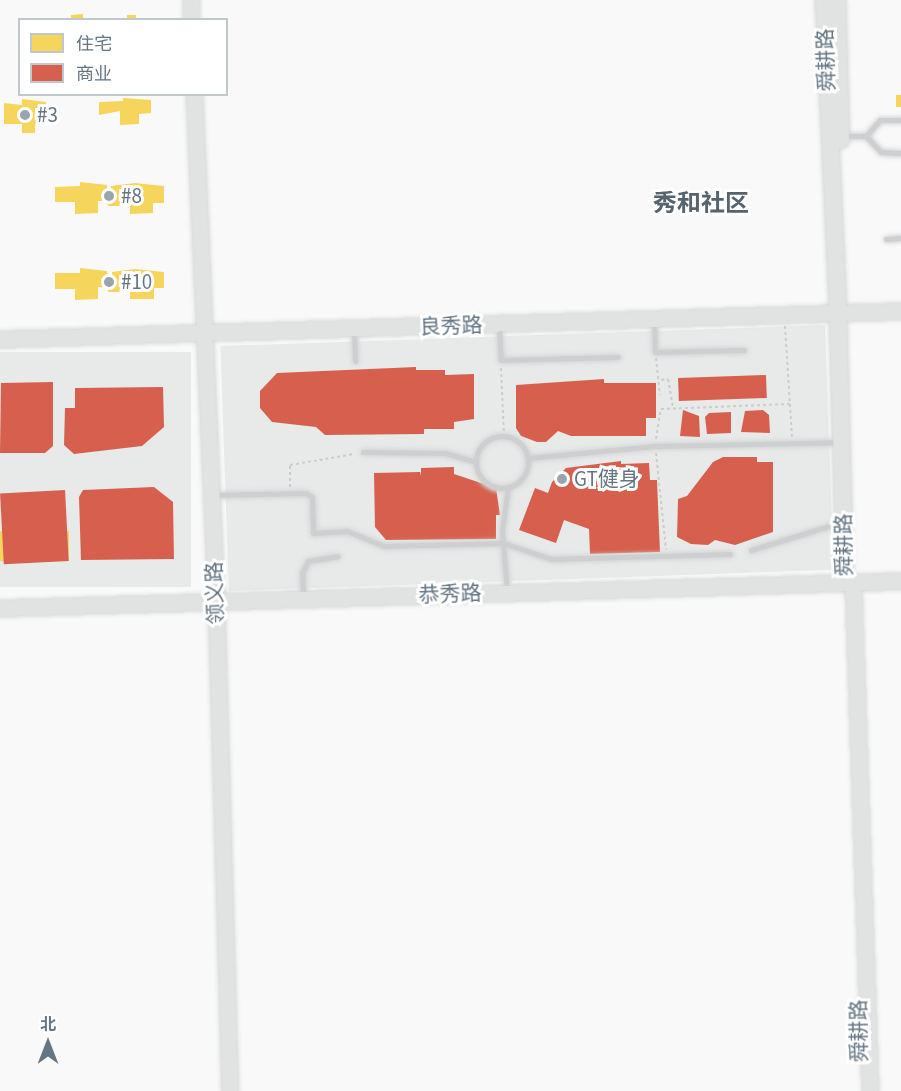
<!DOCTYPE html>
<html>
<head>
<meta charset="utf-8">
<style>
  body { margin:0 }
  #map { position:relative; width:901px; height:1091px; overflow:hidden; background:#f9f9f9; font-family:"Source Sans 3","Noto Sans SC",sans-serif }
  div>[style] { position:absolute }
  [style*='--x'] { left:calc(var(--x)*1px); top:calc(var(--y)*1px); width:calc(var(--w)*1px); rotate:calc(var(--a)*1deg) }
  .built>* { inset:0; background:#e8e9e9; transform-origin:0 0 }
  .homes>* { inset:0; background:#f6d55c; transform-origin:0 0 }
  .shops>* { inset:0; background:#d6604d; transform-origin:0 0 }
  .path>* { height:2px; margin-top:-1px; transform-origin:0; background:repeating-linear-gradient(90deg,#cbcccd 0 3px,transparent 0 6px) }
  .roads { filter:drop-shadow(0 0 2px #d5d6d7) drop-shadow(0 0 2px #d5d6d7) }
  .lane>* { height:5px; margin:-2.5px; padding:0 2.5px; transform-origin:2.5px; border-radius:2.5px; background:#cecfd0 }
  .lane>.ring { margin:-2.5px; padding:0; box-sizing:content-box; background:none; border:5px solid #cecfd0; border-radius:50% }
  .secondary>* { height:15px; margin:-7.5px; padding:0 7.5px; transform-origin:7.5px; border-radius:7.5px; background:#e1e2e2 }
  .primary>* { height:16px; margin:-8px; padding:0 8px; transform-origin:8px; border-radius:8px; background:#e1e2e2 }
  .dots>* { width:16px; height:16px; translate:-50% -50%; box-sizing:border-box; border:3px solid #fff; border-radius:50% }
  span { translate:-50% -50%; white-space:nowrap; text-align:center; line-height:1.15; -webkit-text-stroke:6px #fff; paint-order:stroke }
  .street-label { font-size:21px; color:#657683 }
  .poi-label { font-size:21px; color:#657683 }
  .left { translate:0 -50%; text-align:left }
  .quarter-label { font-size:24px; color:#57646e; font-weight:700 }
  .legend { position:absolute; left:18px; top:18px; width:210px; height:78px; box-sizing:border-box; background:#fff; border:2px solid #c1c8cd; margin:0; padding:8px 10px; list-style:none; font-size:18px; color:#657683 }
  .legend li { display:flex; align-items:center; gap:12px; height:30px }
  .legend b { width:30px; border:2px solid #c1c8cd }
  .north { position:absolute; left:18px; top:1013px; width:60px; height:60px; -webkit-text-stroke:4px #fff; paint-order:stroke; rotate:0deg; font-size:16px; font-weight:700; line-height:24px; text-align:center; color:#657683 }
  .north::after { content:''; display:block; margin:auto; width:21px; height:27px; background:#657683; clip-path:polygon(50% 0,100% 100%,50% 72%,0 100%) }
</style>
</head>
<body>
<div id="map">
  <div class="built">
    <i style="left:825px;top:325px;width:245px;height:605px;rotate:88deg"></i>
    <i style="left:191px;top:352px;width:235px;height:191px;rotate:90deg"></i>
  </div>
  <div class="homes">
    <i style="clip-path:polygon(83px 14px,83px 20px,71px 20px,71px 15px)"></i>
    <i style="left:127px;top:15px;width:9px;height:5px"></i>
    <i style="left:896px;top:95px;width:5px;height:12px"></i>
    <i style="clip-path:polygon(123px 98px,151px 100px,151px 113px,139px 114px,139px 124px,120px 125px,120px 111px,99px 115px,99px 102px,123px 101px)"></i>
    <i style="clip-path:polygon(22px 99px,46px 102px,46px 124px,35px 124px,35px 133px,22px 133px,22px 124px,4px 124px,4px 103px,22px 105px)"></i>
    <i style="clip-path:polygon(80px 182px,107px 185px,107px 191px,111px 191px,111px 186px,135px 183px,164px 186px,164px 203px,153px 203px,153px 213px,130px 214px,130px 206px,108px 206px,107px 201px,98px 201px,98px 213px,75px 214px,75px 202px,55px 202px,55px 187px,80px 186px)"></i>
    <i style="clip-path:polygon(80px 268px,107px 271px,108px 277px,112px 277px,112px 272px,135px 269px,164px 272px,164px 288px,154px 288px,154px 299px,130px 299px,130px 292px,108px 292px,108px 287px,98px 287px,98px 299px,75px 300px,75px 289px,55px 289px,55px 273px,80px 273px)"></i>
    <i style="left:69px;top:531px;width:30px;height:69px;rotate:90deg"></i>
  </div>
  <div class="shops">
    <i style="clip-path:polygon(416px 367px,416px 370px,445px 370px,445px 375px,474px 374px,474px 419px,454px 422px,454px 429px,424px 429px,424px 434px,325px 435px,316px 427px,272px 422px,260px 408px,260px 391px,277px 373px)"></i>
    <i style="left:766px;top:375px;width:23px;height:88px;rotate:88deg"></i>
    <i style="clip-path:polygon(604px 379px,604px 383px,656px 383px,656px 418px,646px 418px,646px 436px,571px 436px,558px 431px,546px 442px,537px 442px,521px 436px,516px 428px,516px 385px)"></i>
    <i style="clip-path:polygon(53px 382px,53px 446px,45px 453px,0 453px,1px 383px)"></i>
    <i style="clip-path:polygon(163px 387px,164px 427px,142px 446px,74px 454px,64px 445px,65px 408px,75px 408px,75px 388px)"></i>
    <i style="clip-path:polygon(683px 410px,699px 416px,700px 437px,680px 436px)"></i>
    <i style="clip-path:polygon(763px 410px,769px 415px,770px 433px,741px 432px,745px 411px)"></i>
    <i style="clip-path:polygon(731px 412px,731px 433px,707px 434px,705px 417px,709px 413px)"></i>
    <i style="clip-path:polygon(723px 457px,757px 457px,757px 462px,773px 462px,773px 532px,735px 545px,715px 540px,708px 545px,691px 544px,677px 537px,678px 499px,687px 496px,713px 462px)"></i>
    <i style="clip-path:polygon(621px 461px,621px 464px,649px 463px,650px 480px,657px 480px,660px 552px,590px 554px,589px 529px,564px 520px,556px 543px,519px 530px,535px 488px,548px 493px,552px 482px,566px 468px)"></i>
    <i style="clip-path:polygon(454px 467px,454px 474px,496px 488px,500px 515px,496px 515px,496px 539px,386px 540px,375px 527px,374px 473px,420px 472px,421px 476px,421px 468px)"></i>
    <i style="clip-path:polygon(154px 487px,173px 502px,174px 559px,81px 560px,79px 497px,83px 490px)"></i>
    <i style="left:65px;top:490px;width:71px;height:65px;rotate:87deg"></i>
  </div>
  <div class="path">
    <i style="--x:785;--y:326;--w:111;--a:86.4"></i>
    <i style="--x:656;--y:358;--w:37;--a:84"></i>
    <i style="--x:501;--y:368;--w:69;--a:87.5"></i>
    <i style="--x:661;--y:380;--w:7;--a:-8"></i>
    <i style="--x:668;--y:379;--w:29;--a:80"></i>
    <i style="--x:656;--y:439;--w:30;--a:-81"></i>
    <i style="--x:661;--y:409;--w:129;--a:-2.2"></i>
    <i style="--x:656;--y:453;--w:97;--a:84.1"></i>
    <i style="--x:290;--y:487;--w:22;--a:-90"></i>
    <i style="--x:290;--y:465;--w:65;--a:-9.8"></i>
  </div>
  <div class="roads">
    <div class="lane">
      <i style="--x:843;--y:136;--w:23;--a:0"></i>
      <i style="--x:866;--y:136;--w:21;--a:-49"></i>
      <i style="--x:880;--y:120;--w:21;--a:0"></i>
      <i style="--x:866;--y:136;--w:22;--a:47"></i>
      <i style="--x:881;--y:152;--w:20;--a:3"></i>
      <i style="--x:886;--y:239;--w:15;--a:-4"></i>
      <i style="--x:654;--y:321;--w:31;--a:88"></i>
      <i style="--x:655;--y:352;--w:89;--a:-1.3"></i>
      <i style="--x:499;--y:326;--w:34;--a:87"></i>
      <i style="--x:501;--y:360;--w:117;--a:-1.5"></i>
      <i style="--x:354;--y:330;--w:31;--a:88"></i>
      <i class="ring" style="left:476px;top:436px;width:47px;height:47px"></i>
      <i style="--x:363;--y:452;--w:82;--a:0.7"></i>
      <i style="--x:445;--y:453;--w:32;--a:16"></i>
      <i style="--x:528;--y:458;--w:128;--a:-5.4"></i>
      <i style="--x:655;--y:446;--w:185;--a:-1.2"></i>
      <i style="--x:212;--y:495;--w:94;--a:-1.2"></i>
      <i style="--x:306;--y:493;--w:7;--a:34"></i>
      <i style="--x:312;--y:497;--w:36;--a:88"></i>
      <i style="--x:313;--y:533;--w:34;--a:-3"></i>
      <i style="--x:347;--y:531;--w:40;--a:22"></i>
      <i style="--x:384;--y:546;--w:119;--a:-1.4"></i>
      <i style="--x:503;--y:543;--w:51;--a:18.4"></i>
      <i style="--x:551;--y:559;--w:179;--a:-1.6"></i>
      <i style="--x:751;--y:550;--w:95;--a:-17.1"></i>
      <i style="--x:507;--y:591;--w:60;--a:-94.8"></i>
      <i style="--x:502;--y:531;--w:44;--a:-82.2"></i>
      <i style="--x:303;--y:596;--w:23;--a:-92"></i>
      <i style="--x:302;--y:573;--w:13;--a:-63"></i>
      <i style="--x:308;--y:561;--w:30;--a:-9"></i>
    </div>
    <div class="secondary">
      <i style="--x:191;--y:0;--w:20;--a:90"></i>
      <i style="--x:194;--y:94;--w:506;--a:87.51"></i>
      <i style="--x:216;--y:600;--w:491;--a:88.4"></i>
      <i style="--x:0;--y:339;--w:901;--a:-1.78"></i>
      <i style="--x:853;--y:583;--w:508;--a:88.08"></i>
      <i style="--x:0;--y:608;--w:901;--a:-1.72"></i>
    </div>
    <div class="primary">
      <i style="--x:824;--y:0;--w:313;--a:87.4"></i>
      <i style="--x:838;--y:313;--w:270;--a:88.5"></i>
      <i style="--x:837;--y:0;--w:140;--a:88.4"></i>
    </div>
  </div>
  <div class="dots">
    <i style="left:25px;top:115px;background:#99a4ac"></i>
    <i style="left:109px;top:196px;background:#99a4ac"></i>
    <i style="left:109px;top:282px;background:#99a4ac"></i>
    <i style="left:562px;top:479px;background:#99a4ac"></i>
  </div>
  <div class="street-label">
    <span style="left:826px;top:60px;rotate:-92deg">舜耕路</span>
    <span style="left:451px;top:326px;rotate:-2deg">良秀路</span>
    <span style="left:844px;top:545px;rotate:-91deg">舜耕路</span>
    <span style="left:215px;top:593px;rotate:-92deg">领义路</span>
    <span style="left:450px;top:594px;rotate:-2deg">恭秀路</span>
    <span style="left:859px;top:1031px;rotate:-91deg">舜耕路</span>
  </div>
  <div class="poi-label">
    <span class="left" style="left:37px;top:115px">#3</span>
    <span class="left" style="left:121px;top:196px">#8</span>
    <span class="left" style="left:121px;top:282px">#10</span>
    <span class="left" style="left:574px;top:479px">GT健身</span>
  </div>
  <div class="quarter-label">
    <span style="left:701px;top:204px">秀和社区</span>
  </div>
  <ul class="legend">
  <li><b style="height:16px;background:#f6d55c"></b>住宅</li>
  <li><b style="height:16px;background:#d6604d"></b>商业</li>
  </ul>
  <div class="north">北</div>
</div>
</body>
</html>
